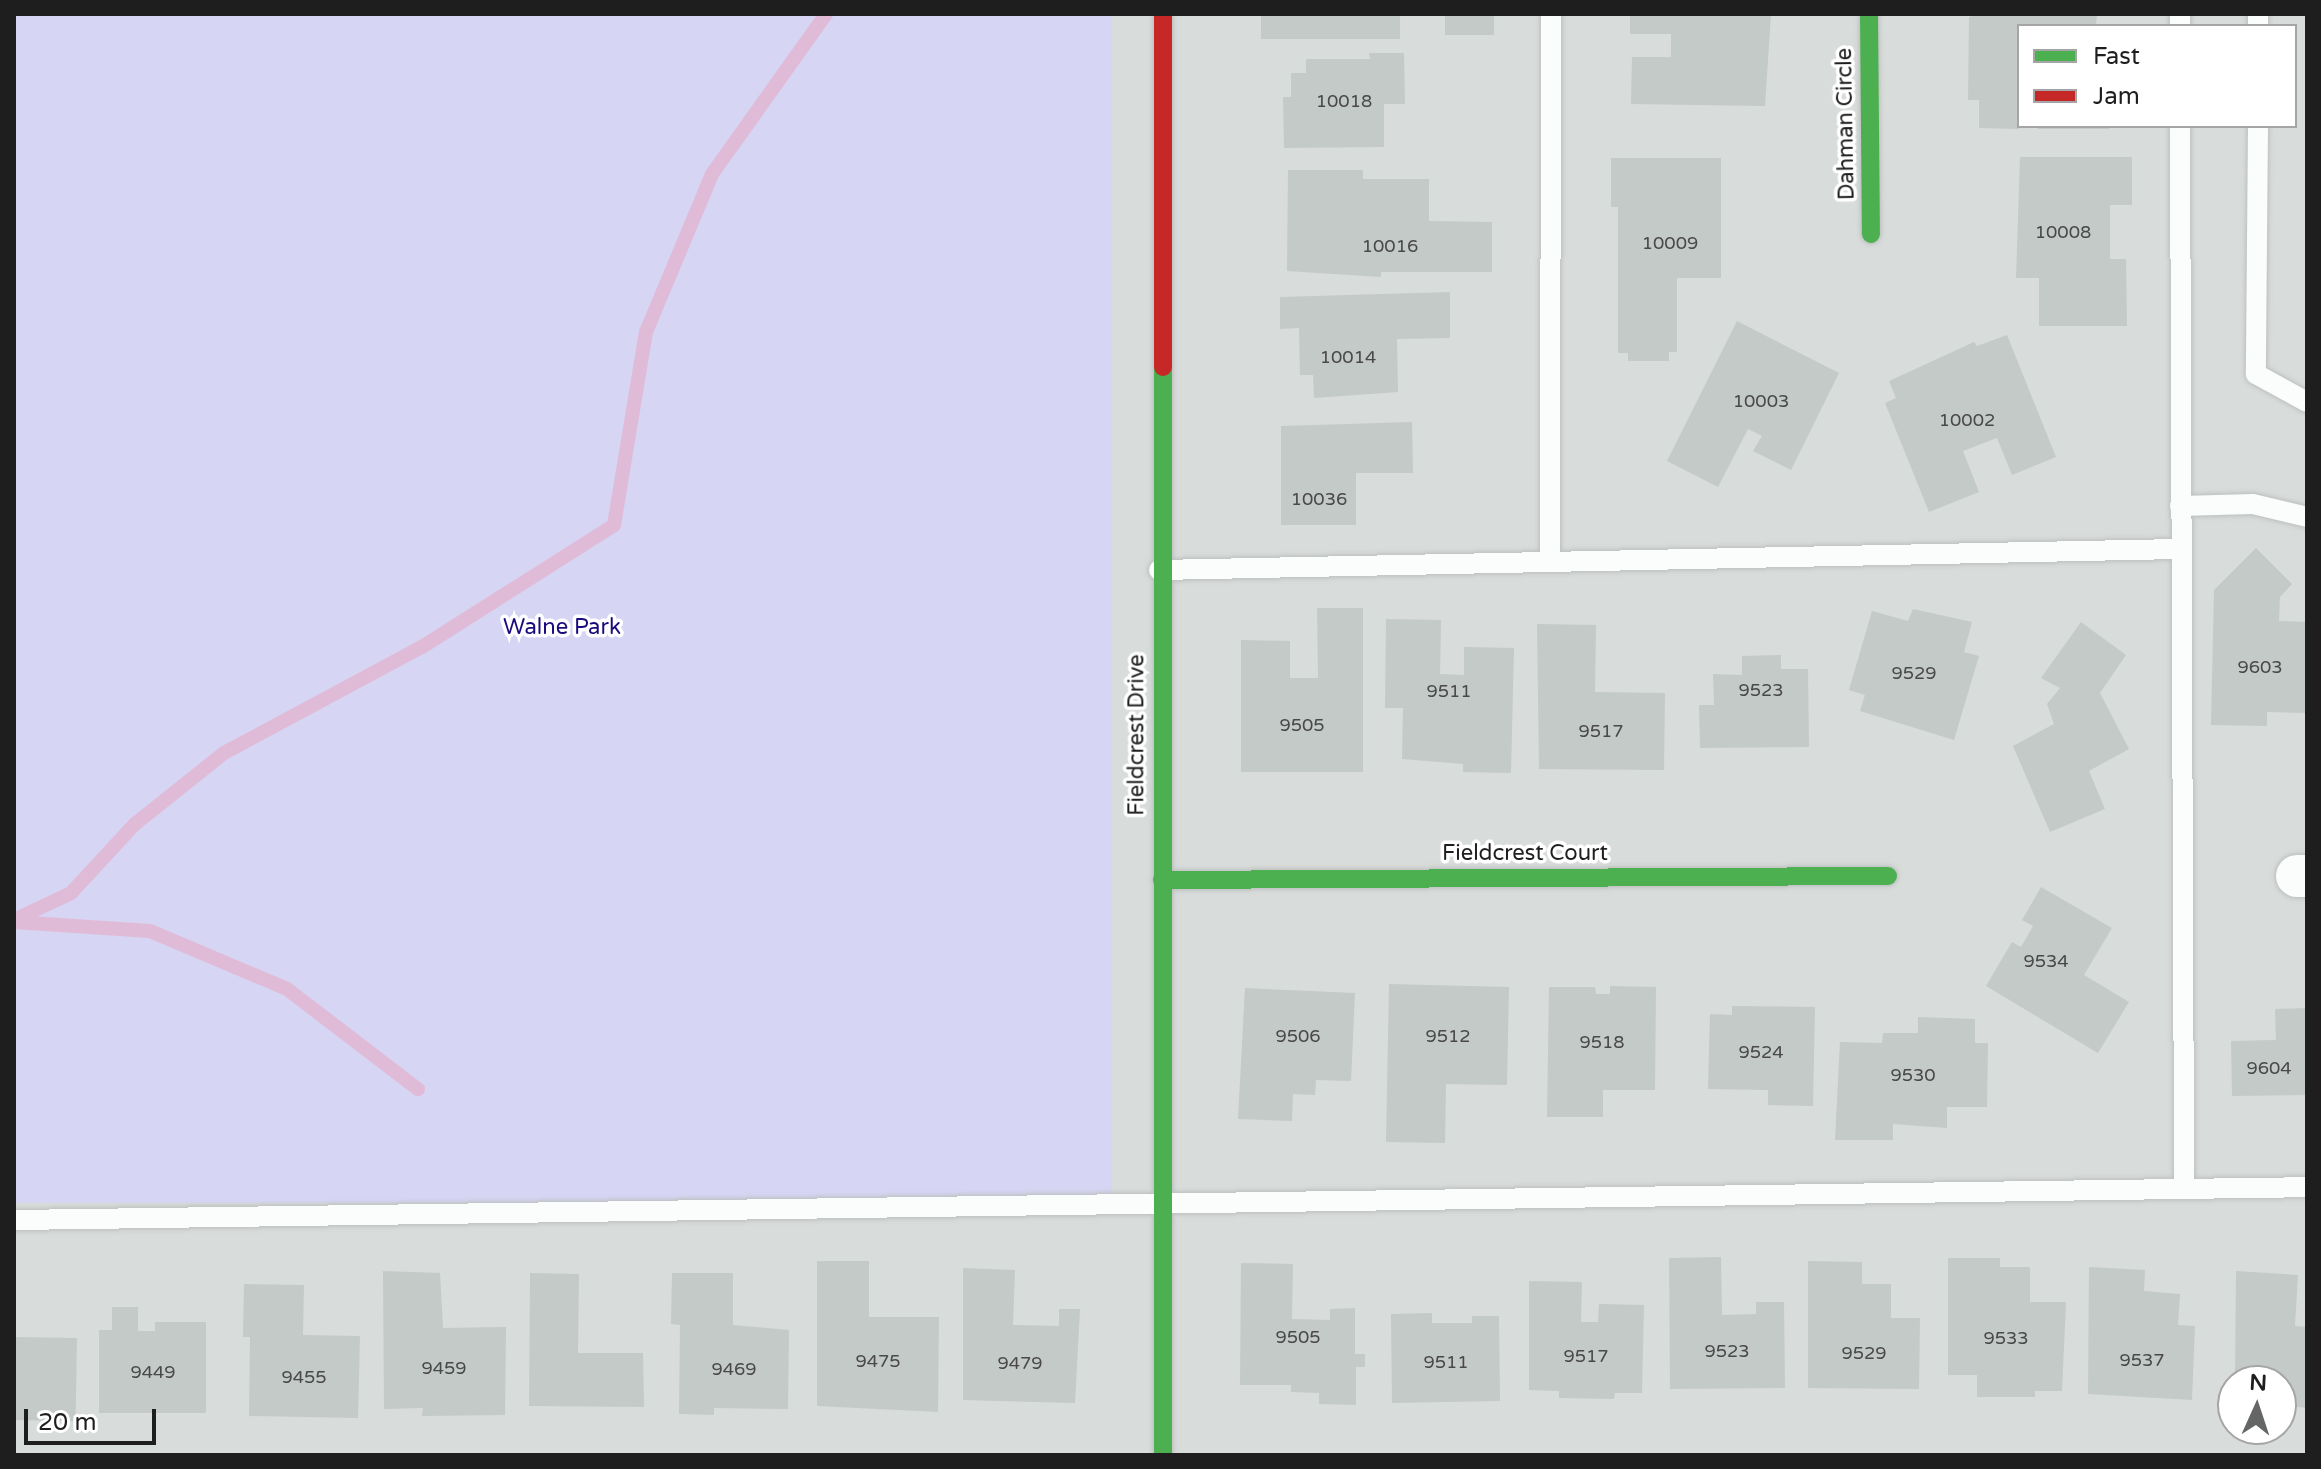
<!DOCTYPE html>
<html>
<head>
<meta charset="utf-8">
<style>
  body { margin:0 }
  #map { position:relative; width:2321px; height:1469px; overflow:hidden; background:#e7edeb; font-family:"Varela Round",sans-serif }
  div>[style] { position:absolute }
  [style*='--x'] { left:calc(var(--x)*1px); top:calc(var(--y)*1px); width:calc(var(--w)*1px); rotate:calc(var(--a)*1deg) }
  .residential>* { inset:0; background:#d8dcda }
  .park>* { inset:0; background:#d6d5f3; transform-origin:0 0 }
  .stream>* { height:14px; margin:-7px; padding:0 7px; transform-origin:7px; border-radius:7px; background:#e0bbd7 }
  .building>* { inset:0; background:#c4cac7; transform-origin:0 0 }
  .roads { filter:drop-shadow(0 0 2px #bdc0bf) drop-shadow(0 0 2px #bdc0bf) }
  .lane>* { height:20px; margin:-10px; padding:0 10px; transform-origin:10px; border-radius:10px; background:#fbfcfc }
  .street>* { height:42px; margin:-21px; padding:0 21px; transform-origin:21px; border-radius:21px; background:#fbfcfc }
  .fast>* { height:18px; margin:-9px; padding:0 9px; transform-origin:9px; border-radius:9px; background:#4caf50 }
  .jam>* { height:18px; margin:-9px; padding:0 9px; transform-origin:9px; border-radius:9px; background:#c62828 }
  span { translate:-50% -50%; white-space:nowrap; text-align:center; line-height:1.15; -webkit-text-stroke:7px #fff; paint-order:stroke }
  .number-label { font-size:18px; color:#484948 }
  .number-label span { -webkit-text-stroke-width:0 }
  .street-label { font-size:22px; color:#1e1e1e }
  .park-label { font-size:22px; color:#190b7e }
  .frame { position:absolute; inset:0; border:16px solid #1e1e1e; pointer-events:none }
  .legend { position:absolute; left:2017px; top:24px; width:280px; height:104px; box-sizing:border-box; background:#fff; border:2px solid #a5a5a5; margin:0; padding:10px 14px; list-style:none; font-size:24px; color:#1e1e1e }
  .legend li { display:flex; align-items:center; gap:16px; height:40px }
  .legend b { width:40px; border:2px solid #a5a5a5 }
  .north { position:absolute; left:2217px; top:1365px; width:80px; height:80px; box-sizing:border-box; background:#fff; border:2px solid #a5a5a5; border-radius:50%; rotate:3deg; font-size:22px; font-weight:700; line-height:32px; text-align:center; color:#1e1e1e }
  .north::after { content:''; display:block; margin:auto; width:28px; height:36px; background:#646666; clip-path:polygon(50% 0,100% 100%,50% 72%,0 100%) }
  .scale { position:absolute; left:24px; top:1409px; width:132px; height:36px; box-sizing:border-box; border:4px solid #1e1e1e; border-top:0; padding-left:10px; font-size:24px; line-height:28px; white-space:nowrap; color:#1e1e1e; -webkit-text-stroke:6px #fff; paint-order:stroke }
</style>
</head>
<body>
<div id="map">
  <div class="residential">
    <i style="clip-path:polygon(evenodd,14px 14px,2307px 14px,2307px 1455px,14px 1455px,14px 14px,2019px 26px,2295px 26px,2295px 126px,2019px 126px,2019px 26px,14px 14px,2233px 1381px,2281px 1381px,2281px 1429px,2233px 1429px,2233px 1381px)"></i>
  </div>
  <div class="park">
    <i style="left:14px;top:14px;width:1098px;height:1189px"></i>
  </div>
  <div class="stream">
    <i style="--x:14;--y:920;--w:63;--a:-25.3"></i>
    <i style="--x:71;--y:893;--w:94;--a:-47.2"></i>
    <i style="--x:135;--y:824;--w:114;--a:-38.6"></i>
    <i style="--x:224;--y:753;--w:225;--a:-28.2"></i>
    <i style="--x:422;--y:647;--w:227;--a:-32.4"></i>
    <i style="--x:614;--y:525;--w:196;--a:-80.6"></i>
    <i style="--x:646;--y:332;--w:171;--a:-67.3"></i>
    <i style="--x:712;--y:174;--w:196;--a:-54.5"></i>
    <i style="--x:14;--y:922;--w:136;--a:3.8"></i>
    <i style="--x:150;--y:931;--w:149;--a:22.9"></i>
    <i style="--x:287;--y:989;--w:165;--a:37.4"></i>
  </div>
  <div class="building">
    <i style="left:1261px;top:14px;width:139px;height:25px"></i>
    <i style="left:1445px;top:14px;width:49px;height:21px"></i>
    <i style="clip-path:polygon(1630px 14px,1771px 14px,1765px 106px,1631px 104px,1632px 57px,1671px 57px,1671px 34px,1630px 34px)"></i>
    <i style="clip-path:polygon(1979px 14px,2097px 14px,2096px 26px,2019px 26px,2019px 129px,1979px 128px,1979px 100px,1968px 100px,1969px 17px)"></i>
    <i style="clip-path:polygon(1369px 53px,1404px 53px,1405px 104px,1384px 104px,1384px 147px,1284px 148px,1283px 97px,1291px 97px,1291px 73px,1306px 73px,1306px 59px,1370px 59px)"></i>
    <i style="left:2038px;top:126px;width:71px;height:3px"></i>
    <i style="clip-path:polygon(2020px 157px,2132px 157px,2132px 205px,2110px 205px,2110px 259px,2126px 259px,2127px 326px,2039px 326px,2039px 278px,2016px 278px)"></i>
    <i style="clip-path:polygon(1611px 158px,1721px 158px,1721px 278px,1677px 278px,1677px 352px,1669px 352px,1669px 361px,1628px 361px,1628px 353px,1618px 353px,1618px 207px,1611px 207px)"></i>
    <i style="clip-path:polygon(1288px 170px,1363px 170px,1363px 179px,1429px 179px,1429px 221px,1492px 222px,1492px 272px,1381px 272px,1381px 277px,1287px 271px)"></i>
    <i style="clip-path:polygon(1450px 292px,1450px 338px,1397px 339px,1398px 392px,1314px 398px,1313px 375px,1300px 375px,1299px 328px,1280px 329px,1280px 297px)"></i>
    <i style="clip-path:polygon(1737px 321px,1839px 373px,1791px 470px,1753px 451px,1762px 436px,1748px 429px,1718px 487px,1667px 461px)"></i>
    <i style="clip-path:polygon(2007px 335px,2056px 457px,2012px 475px,1997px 438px,1963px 451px,1979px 492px,1929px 512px,1885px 403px,1896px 398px,1889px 381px,1974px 342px,1977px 346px)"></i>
    <i style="clip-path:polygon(1412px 422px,1413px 473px,1356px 473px,1356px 525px,1281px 525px,1281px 426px)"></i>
    <i style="clip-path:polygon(2256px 548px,2292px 584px,2280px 597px,2279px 621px,2307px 622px,2307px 713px,2267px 712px,2267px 726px,2211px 725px,2214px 590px)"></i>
    <i style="clip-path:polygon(1317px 608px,1363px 608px,1363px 772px,1241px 772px,1241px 640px,1290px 641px,1290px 678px,1318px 678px)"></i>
    <i style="clip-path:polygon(1913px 609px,1972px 622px,1964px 652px,1979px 656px,1954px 740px,1860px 711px,1865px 695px,1849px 690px,1872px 611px,1908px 621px)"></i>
    <i style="clip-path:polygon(1386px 619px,1441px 620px,1440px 674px,1464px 675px,1464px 647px,1514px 648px,1511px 773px,1463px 772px,1463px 764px,1402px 759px,1403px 708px,1385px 708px)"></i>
    <i style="clip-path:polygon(2081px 622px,2126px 655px,2100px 693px,2129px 749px,2089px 771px,2105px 809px,2050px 832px,2013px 746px,2054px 724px,2047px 704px,2060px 688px,2041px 678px)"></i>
    <i style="clip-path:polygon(1537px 624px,1596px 625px,1595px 692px,1665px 693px,1664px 770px,1539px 769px)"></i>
    <i style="clip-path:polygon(1781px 655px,1781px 669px,1808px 669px,1809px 747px,1700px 748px,1699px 705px,1714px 705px,1713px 674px,1742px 675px,1742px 656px)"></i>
    <i style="clip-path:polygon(2041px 887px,2112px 928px,2084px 975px,2129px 1002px,2098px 1053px,1986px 986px,2012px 942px,2021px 947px,2033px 926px,2022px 920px)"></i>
    <i style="clip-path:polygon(1389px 984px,1509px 987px,1507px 1085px,1446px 1084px,1445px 1143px,1386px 1142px)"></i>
    <i style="clip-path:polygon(1610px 986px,1656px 987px,1655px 1090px,1603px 1090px,1603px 1117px,1547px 1117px,1549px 987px,1595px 987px,1596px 994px,1610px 994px)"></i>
    <i style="clip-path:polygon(1245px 988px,1355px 993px,1351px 1081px,1316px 1080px,1315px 1095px,1293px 1094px,1292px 1121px,1238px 1119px)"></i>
    <i style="clip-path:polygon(1732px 1006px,1815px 1007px,1813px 1106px,1768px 1105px,1768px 1090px,1708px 1089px,1710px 1014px,1732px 1015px)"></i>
    <i style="clip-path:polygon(2307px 1008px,2307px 1095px,2232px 1096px,2231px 1041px,2276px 1040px,2275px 1009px)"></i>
    <i style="clip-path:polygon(1918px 1017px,1975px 1019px,1975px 1043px,1988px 1043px,1987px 1107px,1947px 1107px,1947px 1128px,1893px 1124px,1893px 1140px,1835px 1140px,1840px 1042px,1882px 1043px,1883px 1033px,1918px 1033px)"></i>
    <i style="clip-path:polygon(1721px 1257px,1722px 1315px,1756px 1314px,1756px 1302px,1784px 1302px,1785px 1388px,1670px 1389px,1669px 1258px)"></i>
    <i style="clip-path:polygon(1948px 1258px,2000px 1258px,2000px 1267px,2030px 1267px,2030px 1302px,2066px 1302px,2062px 1391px,2035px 1391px,2035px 1397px,1977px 1397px,1977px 1375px,1948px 1375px)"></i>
    <i style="clip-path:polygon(817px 1261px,869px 1261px,869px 1317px,939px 1317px,938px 1412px,817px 1406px)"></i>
    <i style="clip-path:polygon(1808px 1261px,1862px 1262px,1862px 1284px,1891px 1284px,1891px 1318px,1920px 1318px,1919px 1389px,1808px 1388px)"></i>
    <i style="clip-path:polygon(1241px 1263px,1293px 1264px,1292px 1319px,1330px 1320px,1330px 1309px,1355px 1308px,1355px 1354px,1365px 1354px,1365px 1367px,1356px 1367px,1356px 1405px,1319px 1404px,1319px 1393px,1291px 1392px,1291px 1385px,1240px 1385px)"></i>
    <i style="clip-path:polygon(2089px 1267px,2145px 1270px,2144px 1291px,2180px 1294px,2178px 1325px,2195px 1326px,2192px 1400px,2088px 1394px)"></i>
    <i style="clip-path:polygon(963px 1268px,1015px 1270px,1013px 1325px,1059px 1326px,1059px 1309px,1080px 1309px,1075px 1403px,963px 1400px)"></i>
    <i style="clip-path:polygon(383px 1271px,440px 1273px,443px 1328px,506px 1327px,505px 1415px,422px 1416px,423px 1408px,384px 1409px)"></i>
    <i style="clip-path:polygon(2236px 1271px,2298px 1275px,2295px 1326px,2307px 1327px,2307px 1408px,2281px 1405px,2281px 1381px,2235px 1381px)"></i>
    <i style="clip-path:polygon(530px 1273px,579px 1274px,578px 1353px,643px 1353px,644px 1407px,529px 1406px)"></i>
    <i style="clip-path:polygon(672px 1273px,733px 1273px,733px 1325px,789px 1330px,788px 1409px,714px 1408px,714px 1415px,679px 1414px,680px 1325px,671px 1324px)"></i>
    <i style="clip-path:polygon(1529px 1281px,1582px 1282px,1581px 1322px,1598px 1322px,1599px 1304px,1644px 1305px,1642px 1393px,1615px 1393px,1614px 1399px,1559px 1398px,1559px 1391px,1529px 1390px)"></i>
    <i style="clip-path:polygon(244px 1284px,304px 1285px,303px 1335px,360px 1336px,358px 1418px,249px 1416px,250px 1337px,243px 1337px)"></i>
    <i style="clip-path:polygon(112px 1307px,138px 1307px,138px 1331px,155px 1331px,155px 1322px,206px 1322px,206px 1413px,99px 1413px,99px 1330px,112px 1330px)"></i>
    <i style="clip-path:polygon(1432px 1313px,1432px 1323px,1472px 1323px,1472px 1316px,1499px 1316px,1500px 1401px,1392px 1403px,1391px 1314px)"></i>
    <i style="left:14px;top:1337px;width:63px;height:83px;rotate:1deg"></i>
  </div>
  <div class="roads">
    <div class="lane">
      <i style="--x:2180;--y:14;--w:12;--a:90"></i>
      <i style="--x:2258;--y:26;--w:12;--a:-90"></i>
      <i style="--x:2180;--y:126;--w:1063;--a:89.78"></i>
      <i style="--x:2258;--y:126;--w:248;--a:90.5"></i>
      <i style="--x:2256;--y:374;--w:58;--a:28.8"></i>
      <i style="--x:2180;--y:506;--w:73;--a:-1.6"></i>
      <i style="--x:2253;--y:504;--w:56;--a:13.5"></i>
      <i style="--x:1550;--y:562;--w:548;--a:-89.9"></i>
      <i style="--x:1159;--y:570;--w:1022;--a:-1.18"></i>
      <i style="--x:14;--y:1220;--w:2293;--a:-0.82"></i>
    </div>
    <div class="street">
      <i style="--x:2297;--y:876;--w:10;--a:0"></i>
    </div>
    <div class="fast">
      <i style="--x:1869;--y:14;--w:220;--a:89.5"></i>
      <i style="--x:1163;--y:367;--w:1088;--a:90"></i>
      <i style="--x:1162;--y:880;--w:726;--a:-0.32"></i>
    </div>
    <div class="jam">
      <i style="--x:1163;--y:14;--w:353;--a:90"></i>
    </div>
  </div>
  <div class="number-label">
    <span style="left:1344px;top:101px">10018</span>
    <span style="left:2063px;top:232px">10008</span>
    <span style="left:1670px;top:243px">10009</span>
    <span style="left:1390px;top:246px">10016</span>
    <span style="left:1348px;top:357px">10014</span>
    <span style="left:1761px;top:401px">10003</span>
    <span style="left:1967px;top:420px">10002</span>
    <span style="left:1319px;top:499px">10036</span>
    <span style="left:2260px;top:667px">9603</span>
    <span style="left:1914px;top:673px">9529</span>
    <span style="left:1761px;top:690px">9523</span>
    <span style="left:1449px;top:691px">9511</span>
    <span style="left:1302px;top:725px">9505</span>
    <span style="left:1601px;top:731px">9517</span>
    <span style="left:2046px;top:961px">9534</span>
    <span style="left:1298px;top:1036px">9506</span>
    <span style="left:1448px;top:1036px">9512</span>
    <span style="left:1602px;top:1042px">9518</span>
    <span style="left:1761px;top:1052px">9524</span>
    <span style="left:2269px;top:1068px">9604</span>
    <span style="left:1913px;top:1075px">9530</span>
    <span style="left:1298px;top:1337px">9505</span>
    <span style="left:2006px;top:1338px">9533</span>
    <span style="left:1727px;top:1351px">9523</span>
    <span style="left:1864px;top:1353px">9529</span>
    <span style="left:1586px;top:1356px">9517</span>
    <span style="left:2142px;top:1360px">9537</span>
    <span style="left:878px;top:1361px">9475</span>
    <span style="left:1446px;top:1362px">9511</span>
    <span style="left:1020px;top:1363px">9479</span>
    <span style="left:444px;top:1368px">9459</span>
    <span style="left:734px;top:1369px">9469</span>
    <span style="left:153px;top:1372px">9449</span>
    <span style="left:304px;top:1377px">9455</span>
  </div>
  <div class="street-label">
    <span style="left:1846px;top:124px;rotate:-91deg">Dahman Circle</span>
    <span style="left:1137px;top:735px;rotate:-90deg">Fieldcrest Drive</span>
    <span style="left:1525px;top:854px">Fieldcrest Court</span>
  </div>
  <div class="park-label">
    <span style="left:562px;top:628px">Walne Park</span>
  </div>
  <div class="frame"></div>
  <ul class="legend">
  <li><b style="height:10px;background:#4caf50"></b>Fast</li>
  <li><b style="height:10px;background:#c62828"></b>Jam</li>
  </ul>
  <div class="north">N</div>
  <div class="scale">20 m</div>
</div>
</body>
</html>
